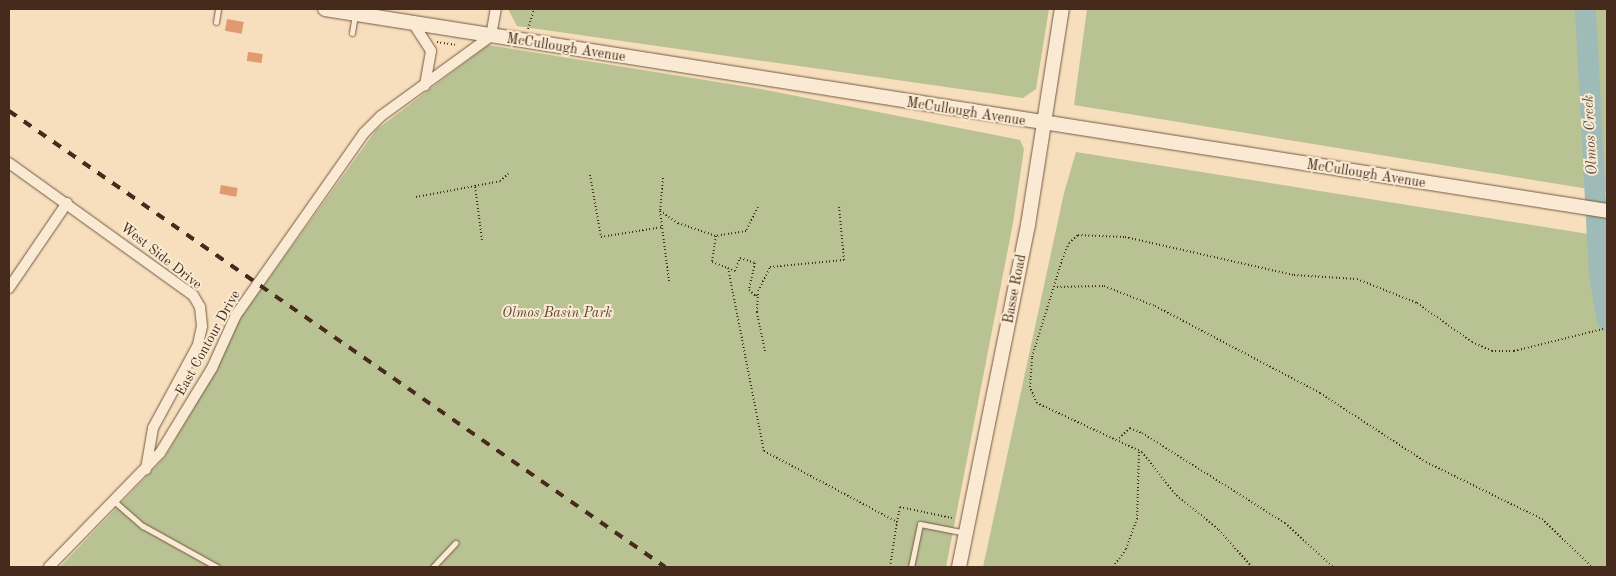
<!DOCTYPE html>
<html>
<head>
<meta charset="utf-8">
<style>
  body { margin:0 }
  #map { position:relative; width:1616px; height:576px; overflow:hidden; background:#f7debc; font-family:"Old Standard TT",serif }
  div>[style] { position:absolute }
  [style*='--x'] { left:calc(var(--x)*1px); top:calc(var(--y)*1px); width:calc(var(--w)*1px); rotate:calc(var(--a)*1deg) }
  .green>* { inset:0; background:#b9c293 }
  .stream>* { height:4px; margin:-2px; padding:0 2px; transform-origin:2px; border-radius:2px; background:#9fbbb8 }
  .river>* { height:21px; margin:-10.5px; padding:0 10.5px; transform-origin:10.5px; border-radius:10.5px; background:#9fbbb8 }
  .building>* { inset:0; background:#e19972; transform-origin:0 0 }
  .path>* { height:2px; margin-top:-1px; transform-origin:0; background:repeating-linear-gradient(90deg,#462b1d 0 1px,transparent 0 3.5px) }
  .roads { filter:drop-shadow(0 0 1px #725845) drop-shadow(0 0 1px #725845) }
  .lane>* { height:5px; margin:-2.5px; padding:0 2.5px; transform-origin:2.5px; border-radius:2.5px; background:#faead3 }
  .street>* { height:10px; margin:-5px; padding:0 5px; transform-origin:5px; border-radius:5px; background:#faead3 }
  .secondary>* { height:14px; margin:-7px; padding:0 7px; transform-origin:7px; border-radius:7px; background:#faead3 }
  .rail>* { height:4px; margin-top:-2px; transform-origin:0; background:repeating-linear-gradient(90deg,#462b1d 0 9px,transparent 0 18px) }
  span { translate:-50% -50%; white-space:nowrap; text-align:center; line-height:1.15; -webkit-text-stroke:4px #faead3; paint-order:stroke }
  .street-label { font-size:14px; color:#462b1d }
  .park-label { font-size:14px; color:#5d4935; font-style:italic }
  .water-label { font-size:15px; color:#5c4f44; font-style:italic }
  .frame { position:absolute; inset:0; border:10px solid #462b1d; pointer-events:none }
</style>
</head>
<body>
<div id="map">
  <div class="green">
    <i style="clip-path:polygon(508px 9px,1049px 9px,1036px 89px,1023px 98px,517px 26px)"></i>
    <i style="clip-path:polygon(1087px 9px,1607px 9px,1607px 192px,1074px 105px)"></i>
    <i style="clip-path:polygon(488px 45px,761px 89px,1020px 140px,1024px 149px,1013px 223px,946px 567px,60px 567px,165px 457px,214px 373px,239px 320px,376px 130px)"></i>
    <i style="clip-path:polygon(1076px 152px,1607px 237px,1607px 567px,983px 567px,1064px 193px)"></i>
  </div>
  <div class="stream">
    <i style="--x:1593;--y:181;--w:14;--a:8"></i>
  </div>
  <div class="river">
    <i style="--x:1585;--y:9;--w:266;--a:87"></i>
    <i style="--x:1599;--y:275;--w:46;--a:79.9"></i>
  </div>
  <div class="building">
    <i style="left:227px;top:19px;width:17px;height:12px;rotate:10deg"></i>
    <i style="left:248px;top:52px;width:15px;height:9px;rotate:8deg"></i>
    <i style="left:221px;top:185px;width:17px;height:9px;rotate:10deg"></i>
  </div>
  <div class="path">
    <i style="--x:528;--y:29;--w:21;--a:-73"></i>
    <i style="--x:437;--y:42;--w:18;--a:9"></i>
    <i style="--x:590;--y:175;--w:63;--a:79.9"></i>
    <i style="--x:601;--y:237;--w:62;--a:-9.3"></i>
    <i style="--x:663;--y:178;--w:33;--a:95"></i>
    <i style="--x:660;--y:211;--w:22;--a:34"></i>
    <i style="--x:678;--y:223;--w:40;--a:18.9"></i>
    <i style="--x:416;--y:197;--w:60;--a:-10.6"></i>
    <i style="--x:758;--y:207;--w:27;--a:117"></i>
    <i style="--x:746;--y:231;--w:30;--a:171"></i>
    <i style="--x:716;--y:236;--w:26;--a:99"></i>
    <i style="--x:712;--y:262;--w:17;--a:21"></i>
    <i style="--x:728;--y:268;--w:187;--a:78.9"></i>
    <i style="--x:764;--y:451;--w:151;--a:28.1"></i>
    <i style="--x:897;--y:522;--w:15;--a:-79"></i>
    <i style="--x:900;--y:507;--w:53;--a:11.9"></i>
    <i style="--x:660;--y:211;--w:71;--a:82.7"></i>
    <i style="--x:482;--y:240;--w:54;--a:-97.4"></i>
    <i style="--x:475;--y:186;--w:25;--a:-11"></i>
    <i style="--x:500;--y:181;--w:11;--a:-41"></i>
    <i style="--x:728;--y:268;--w:8;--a:23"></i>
    <i style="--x:735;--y:271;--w:14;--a:-69"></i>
    <i style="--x:740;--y:258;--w:16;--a:18"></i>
    <i style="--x:755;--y:263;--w:28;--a:103"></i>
    <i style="--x:749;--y:290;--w:9;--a:41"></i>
    <i style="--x:756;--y:296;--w:3;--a:-72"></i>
    <i style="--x:1057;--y:287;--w:47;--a:-1.2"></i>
    <i style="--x:1104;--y:286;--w:55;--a:21.4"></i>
    <i style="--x:1155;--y:306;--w:187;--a:27.8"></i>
    <i style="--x:1320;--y:393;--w:126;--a:33.1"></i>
    <i style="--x:1426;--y:462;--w:129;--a:26.2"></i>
    <i style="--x:1542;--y:519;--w:69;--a:43.8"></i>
    <i style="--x:765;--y:351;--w:40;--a:-102"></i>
    <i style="--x:757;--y:312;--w:21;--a:-87"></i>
    <i style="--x:758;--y:291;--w:27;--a:-63"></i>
    <i style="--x:770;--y:267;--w:74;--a:-5.4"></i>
    <i style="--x:844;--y:260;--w:54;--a:-95.3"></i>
    <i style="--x:1119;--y:438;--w:15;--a:-42"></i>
    <i style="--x:1130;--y:428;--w:13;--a:23"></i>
    <i style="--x:1142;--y:433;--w:169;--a:32.2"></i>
    <i style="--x:1285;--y:523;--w:65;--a:42.5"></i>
    <i style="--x:890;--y:567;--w:46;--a:-81.2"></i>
    <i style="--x:1113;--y:567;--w:22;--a:-54"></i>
    <i style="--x:1126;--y:549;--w:32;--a:-70"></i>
    <i style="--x:1137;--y:519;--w:69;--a:-88.3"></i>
    <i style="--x:1252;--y:567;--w:51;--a:-131.8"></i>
    <i style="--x:1218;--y:529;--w:55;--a:-140.9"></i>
    <i style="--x:1175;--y:494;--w:53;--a:-128.2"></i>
    <i style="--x:1142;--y:452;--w:116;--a:-155"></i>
    <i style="--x:1037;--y:403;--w:17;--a:-114"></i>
    <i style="--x:1030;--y:387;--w:30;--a:-86"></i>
    <i style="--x:1032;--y:357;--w:102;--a:-72.8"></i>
    <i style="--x:1062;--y:260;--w:18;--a:-68"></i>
    <i style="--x:1069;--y:243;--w:12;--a:-42"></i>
    <i style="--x:1078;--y:235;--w:47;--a:2.4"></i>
    <i style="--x:1125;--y:237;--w:173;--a:12.7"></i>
    <i style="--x:1294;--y:275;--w:63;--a:3.6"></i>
    <i style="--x:1357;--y:279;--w:65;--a:21.8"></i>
    <i style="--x:1417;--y:303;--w:67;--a:35.3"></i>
    <i style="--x:1472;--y:342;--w:22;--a:24"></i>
    <i style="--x:1492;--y:351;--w:22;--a:0"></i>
    <i style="--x:1514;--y:351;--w:96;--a:-13.9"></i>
  </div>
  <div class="roads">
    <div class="lane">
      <i style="--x:216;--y:22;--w:13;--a:-81"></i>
      <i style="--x:352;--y:33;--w:19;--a:-81"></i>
      <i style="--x:115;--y:502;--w:37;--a:41"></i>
      <i style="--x:143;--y:526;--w:85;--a:29"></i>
      <i style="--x:433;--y:567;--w:33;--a:-47"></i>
      <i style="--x:911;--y:567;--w:44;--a:-78.2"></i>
      <i style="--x:920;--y:524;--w:47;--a:11.1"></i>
    </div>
    <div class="street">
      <i style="--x:413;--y:23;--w:33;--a:57"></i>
      <i style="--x:431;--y:51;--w:35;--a:100"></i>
      <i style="--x:9;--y:163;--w:226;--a:35.7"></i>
      <i style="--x:193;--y:295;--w:14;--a:60"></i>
      <i style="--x:200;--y:307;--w:19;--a:84"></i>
      <i style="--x:202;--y:326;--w:19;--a:102"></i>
      <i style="--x:198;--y:345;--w:94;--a:118.5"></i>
      <i style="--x:153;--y:428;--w:42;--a:99.7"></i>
      <i style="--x:9;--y:288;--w:103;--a:-55.7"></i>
      <i style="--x:49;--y:567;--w:159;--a:-45.8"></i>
      <i style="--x:160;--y:453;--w:100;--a:-58.5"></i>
      <i style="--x:212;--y:368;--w:58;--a:-65.6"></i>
      <i style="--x:236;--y:315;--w:223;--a:-54.9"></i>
      <i style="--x:364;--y:133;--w:24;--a:-45"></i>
      <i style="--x:381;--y:116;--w:136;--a:-36"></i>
      <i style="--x:491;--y:36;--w:27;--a:-80"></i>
    </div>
    <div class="secondary">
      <i style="--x:325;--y:9;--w:1298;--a:8.95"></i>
      <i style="--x:959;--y:567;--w:349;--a:-78.6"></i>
      <i style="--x:1028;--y:225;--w:219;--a:-81.1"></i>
    </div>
  </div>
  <div class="rail">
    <i style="--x:9;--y:111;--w:799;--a:34.8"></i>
  </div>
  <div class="street-label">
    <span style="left:566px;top:48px;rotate:9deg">McCullough Avenue</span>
    <span style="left:966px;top:112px;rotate:9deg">McCullough Avenue</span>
    <span style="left:1366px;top:174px;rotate:9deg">McCullough Avenue</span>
    <span style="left:161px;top:256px;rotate:38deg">West Side Drive</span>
    <span style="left:1015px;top:289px;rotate:-79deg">Basse Road</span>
    <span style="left:208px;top:343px;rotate:-61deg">East Contour Drive</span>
  </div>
  <div class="park-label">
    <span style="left:557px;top:313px">Olmos Basin Park</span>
  </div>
  <div class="water-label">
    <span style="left:1591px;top:135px;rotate:-93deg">Olmos Creek</span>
  </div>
  <div class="frame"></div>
</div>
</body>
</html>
